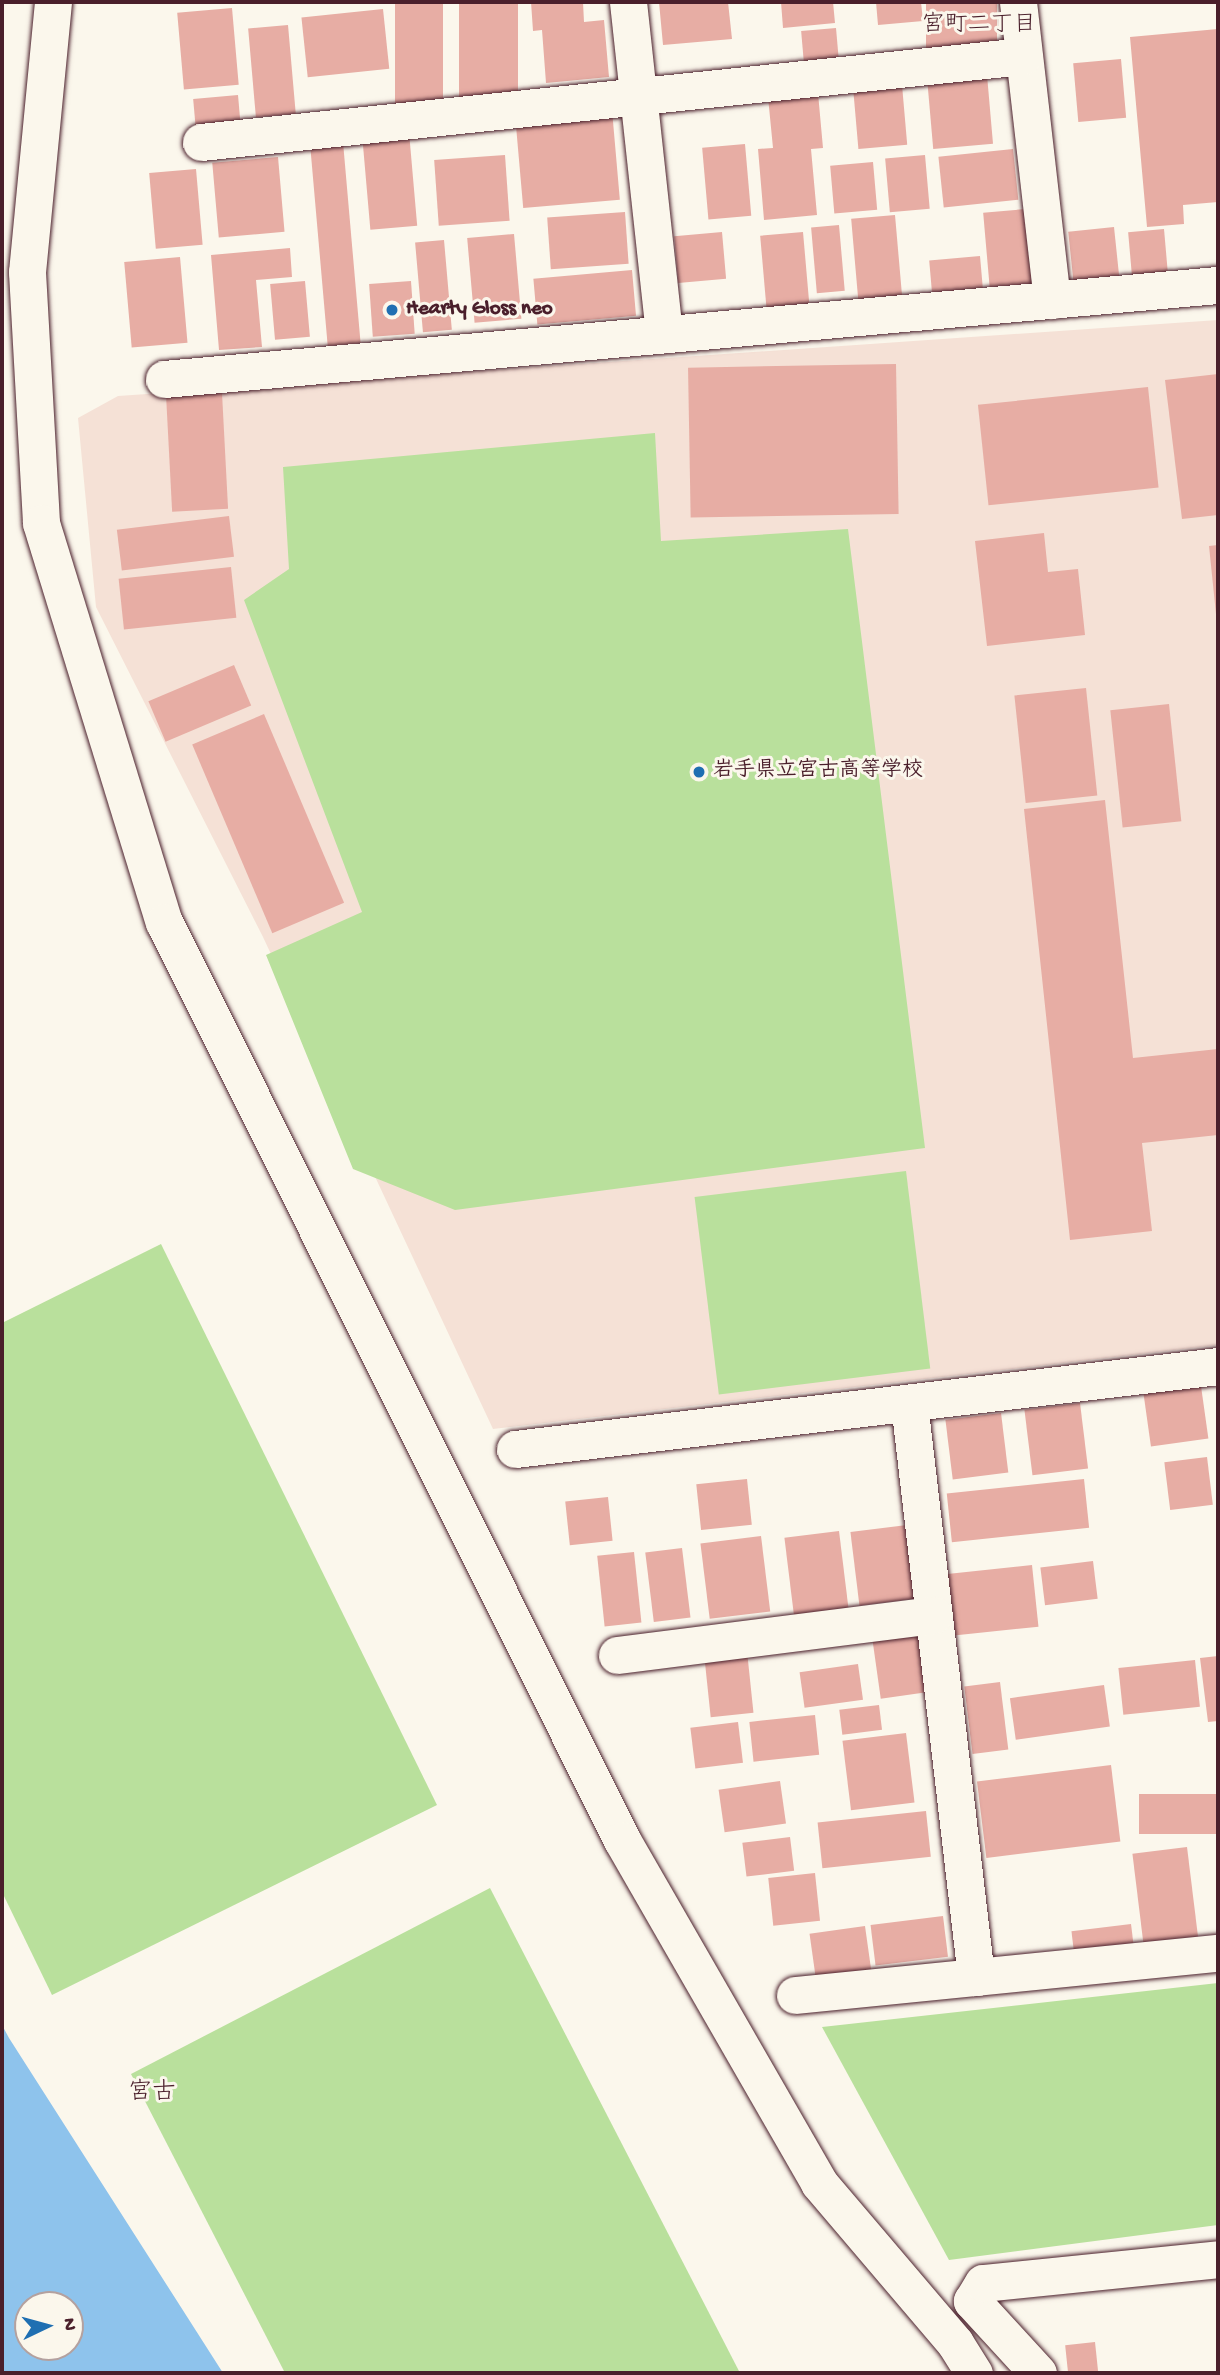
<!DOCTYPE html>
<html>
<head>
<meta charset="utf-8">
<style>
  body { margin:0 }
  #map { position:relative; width:1220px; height:2375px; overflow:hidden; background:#fbf7ec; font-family:"Gochi Hand","Klee One",sans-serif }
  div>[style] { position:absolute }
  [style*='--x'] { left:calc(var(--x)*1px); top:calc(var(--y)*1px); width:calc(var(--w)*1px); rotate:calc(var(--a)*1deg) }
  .built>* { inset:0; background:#f5e1d6 }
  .green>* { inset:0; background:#b9e09c; transform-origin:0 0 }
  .water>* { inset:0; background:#8ec3ec }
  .building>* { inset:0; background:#e7ada4; transform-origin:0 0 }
  .roads { filter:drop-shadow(0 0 2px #4a1f2b) drop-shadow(0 0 2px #4a1f2b) }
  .street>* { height:37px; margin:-18.5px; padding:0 18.5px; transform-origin:18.5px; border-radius:18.5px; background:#fbf7ec }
  .dots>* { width:19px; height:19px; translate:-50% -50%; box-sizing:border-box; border:4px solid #fbf7ec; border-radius:50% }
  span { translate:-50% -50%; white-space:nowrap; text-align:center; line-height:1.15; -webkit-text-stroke:6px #fbf7ec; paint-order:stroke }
  .poi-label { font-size:21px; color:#4a1f2b; font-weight:700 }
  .left { translate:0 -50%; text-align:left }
  .neighbourhood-label { font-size:23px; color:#4a1f2b }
  .quarter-label { font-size:24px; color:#4a1f2b }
  .frame { position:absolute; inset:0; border:4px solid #4a1f2b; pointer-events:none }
  .north { position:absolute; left:14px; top:2291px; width:70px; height:70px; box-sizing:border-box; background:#fbf7ec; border:2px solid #b4a19f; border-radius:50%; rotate:85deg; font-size:19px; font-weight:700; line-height:28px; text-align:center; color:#4a1f2b }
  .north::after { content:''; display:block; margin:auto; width:24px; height:32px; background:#1f6fb2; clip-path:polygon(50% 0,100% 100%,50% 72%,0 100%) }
</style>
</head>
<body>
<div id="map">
  <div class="built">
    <i style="clip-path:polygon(1218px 320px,1218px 1345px,493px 1429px,263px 937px,96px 607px,78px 418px,118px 396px)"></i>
  </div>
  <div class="green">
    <i style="clip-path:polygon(655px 433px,661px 541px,848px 529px,925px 1148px,455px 1210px,353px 1169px,266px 955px,362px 912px,244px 600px,289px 569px,283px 467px)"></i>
    <i style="left:906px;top:1171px;width:199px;height:213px;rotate:83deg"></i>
    <i style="clip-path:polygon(161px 1244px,437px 1805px,52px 1995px,2px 1892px,2px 1323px)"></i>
    <i style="clip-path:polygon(490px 1888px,740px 2373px,285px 2373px,131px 2074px)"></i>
    <i style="clip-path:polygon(1218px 1983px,1218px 2225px,949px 2260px,822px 2027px)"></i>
  </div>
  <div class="water">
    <i style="clip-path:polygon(evenodd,2px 2025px,9px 2038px,223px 2373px,2px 2373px,2px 2025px,28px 2305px,70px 2305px,70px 2347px,28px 2347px,28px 2305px)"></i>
  </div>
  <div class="building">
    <i style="left:395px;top:2px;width:48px;height:104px"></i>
    <i style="left:459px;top:2px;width:59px;height:96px"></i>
    <i style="clip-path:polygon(531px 2px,583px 2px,584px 22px,604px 20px,609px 77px,546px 83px,542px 30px,533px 31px)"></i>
    <i style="clip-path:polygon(659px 2px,728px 2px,732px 39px,663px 45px)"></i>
    <i style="clip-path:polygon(781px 2px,833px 2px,835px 23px,783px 28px)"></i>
    <i style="clip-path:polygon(876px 2px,921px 2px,923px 21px,878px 25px)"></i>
    <i style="left:926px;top:2px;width:71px;height:51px"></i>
    <i style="left:232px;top:8px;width:77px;height:55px;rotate:85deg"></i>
    <i style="left:383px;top:9px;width:60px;height:82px;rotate:84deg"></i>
    <i style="left:288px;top:25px;width:89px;height:40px;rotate:85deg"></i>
    <i style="left:836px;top:28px;width:34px;height:35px;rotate:85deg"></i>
    <i style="clip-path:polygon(1218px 29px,1218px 202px,1183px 205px,1184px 224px,1147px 227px,1130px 37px)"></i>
    <i style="left:1121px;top:59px;width:59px;height:48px;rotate:85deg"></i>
    <i style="left:987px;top:75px;width:69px;height:60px;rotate:85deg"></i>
    <i style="left:902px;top:85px;width:60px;height:49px;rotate:85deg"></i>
    <i style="clip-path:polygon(818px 93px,823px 148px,811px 149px,817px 215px,764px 220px,758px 149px,773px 148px,768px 97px)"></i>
    <i style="left:238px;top:95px;width:32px;height:45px;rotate:85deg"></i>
    <i style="left:612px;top:110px;width:90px;height:97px;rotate:85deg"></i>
    <i style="left:409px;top:132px;width:94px;height:47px;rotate:85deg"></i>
    <i style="left:343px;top:142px;width:202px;height:33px;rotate:85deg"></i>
    <i style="left:745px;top:144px;width:72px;height:43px;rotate:85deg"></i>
    <i style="left:1013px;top:149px;width:51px;height:75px;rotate:84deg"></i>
    <i style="left:505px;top:155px;width:66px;height:71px;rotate:86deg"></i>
    <i style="left:925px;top:155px;width:54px;height:40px;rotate:85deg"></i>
    <i style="left:278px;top:157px;width:75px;height:66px;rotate:85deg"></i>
    <i style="left:873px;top:162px;width:48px;height:43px;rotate:85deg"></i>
    <i style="left:196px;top:169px;width:76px;height:47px;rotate:85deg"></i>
    <i style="left:1026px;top:209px;width:78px;height:43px;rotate:85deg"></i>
    <i style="left:625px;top:212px;width:52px;height:78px;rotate:86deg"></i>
    <i style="left:895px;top:215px;width:83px;height:44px;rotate:85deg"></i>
    <i style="left:839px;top:225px;width:66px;height:28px;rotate:85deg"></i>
    <i style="left:1114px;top:227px;width:61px;height:46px;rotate:84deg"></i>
    <i style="left:1164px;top:229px;width:57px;height:36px;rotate:85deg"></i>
    <i style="left:722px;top:232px;width:47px;height:48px;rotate:85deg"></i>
    <i style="left:803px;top:232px;width:74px;height:43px;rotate:85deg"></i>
    <i style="left:514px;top:234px;width:85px;height:47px;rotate:85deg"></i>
    <i style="left:444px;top:240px;width:90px;height:29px;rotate:85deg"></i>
    <i style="clip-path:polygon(290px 248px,292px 277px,256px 280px,262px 347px,219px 350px,211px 255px)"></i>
    <i style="left:980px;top:256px;width:42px;height:51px;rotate:85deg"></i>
    <i style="left:180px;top:257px;width:86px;height:56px;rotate:85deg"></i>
    <i style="left:632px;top:270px;width:46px;height:99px;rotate:85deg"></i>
    <i style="left:305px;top:281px;width:56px;height:35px;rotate:85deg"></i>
    <i style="left:411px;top:281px;width:53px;height:42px;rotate:86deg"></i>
    <i style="left:896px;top:364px;width:150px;height:208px;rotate:89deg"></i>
    <i style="clip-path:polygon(1218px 374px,1218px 515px,1182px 519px,1165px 380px)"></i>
    <i style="left:1148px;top:387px;width:101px;height:171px;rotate:84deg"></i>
    <i style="left:222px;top:393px;width:116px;height:56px;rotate:87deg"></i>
    <i style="left:229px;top:516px;width:41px;height:113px;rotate:83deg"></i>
    <i style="clip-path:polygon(1044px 533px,1048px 572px,1078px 569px,1085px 635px,987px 646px,975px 541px)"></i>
    <i style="clip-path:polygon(1218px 545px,1218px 614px,1216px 614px,1209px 546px)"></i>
    <i style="left:231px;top:567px;width:51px;height:113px;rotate:84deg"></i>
    <i style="left:234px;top:665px;width:44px;height:93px;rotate:67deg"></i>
    <i style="left:1086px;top:688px;width:108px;height:72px;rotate:84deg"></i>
    <i style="left:1169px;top:704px;width:118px;height:59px;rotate:84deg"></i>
    <i style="left:264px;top:714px;width:205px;height:78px;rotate:67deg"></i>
    <i style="clip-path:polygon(1105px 800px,1133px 1058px,1218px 1049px,1218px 1135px,1142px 1143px,1152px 1231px,1070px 1240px,1024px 809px)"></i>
    <i style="left:1201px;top:1386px;width:53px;height:58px;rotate:82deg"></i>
    <i style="left:1080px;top:1403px;width:66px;height:56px;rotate:83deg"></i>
    <i style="left:1001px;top:1413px;width:60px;height:56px;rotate:83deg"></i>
    <i style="left:1207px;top:1457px;width:48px;height:43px;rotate:83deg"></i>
    <i style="left:747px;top:1479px;width:46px;height:51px;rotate:84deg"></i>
    <i style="left:1084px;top:1479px;width:49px;height:138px;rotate:84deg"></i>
    <i style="left:608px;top:1497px;width:44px;height:43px;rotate:84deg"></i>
    <i style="left:907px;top:1525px;width:74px;height:57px;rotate:83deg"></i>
    <i style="left:839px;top:1531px;width:79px;height:55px;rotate:83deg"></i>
    <i style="left:761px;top:1536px;width:76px;height:61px;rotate:83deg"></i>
    <i style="left:682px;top:1548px;width:70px;height:37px;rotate:83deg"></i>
    <i style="left:634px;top:1552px;width:71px;height:37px;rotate:84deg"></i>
    <i style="left:1093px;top:1561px;width:38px;height:53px;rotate:83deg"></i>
    <i style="left:1032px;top:1565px;width:62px;height:85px;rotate:84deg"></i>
    <i style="left:917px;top:1626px;width:67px;height:46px;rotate:82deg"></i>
    <i style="left:747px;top:1651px;width:62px;height:43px;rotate:84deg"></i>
    <i style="clip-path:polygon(1218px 1656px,1218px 1721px,1208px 1722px,1200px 1658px)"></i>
    <i style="left:1195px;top:1660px;width:47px;height:77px;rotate:84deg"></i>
    <i style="left:858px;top:1664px;width:36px;height:59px;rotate:82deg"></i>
    <i style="left:1000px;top:1682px;width:68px;height:36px;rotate:83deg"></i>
    <i style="left:1104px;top:1685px;width:42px;height:95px;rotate:82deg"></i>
    <i style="left:879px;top:1705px;width:25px;height:40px;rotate:83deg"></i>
    <i style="left:815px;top:1715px;width:40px;height:66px;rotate:84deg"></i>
    <i style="left:738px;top:1722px;width:41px;height:48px;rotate:83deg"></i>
    <i style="left:906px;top:1733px;width:70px;height:64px;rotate:83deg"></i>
    <i style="left:1111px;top:1765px;width:77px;height:135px;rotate:83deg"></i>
    <i style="left:780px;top:1781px;width:43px;height:62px;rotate:82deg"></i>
    <i style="left:1218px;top:1794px;width:40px;height:79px;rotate:90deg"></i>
    <i style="left:926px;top:1811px;width:46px;height:109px;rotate:84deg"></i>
    <i style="left:790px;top:1837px;width:34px;height:48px;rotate:83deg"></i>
    <i style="left:1187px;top:1847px;width:92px;height:55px;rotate:83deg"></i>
    <i style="left:815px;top:1873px;width:48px;height:47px;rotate:84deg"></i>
    <i style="left:943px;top:1916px;width:41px;height:73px;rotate:83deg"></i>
    <i style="left:1131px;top:1924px;width:35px;height:60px;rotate:83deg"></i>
    <i style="left:865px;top:1926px;width:45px;height:56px;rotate:82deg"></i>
    <i style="left:1095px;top:2342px;width:31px;height:30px;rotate:84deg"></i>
  </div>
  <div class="roads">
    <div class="street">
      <i style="--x:53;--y:2;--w:271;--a:95.5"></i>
      <i style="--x:27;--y:272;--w:251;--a:86.8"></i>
      <i style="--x:41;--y:523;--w:418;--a:72.9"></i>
      <i style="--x:164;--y:922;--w:1026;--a:63.48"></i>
      <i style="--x:622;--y:1840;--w:396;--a:60.1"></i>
      <i style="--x:819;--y:2183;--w:210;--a:49.6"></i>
      <i style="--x:955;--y:2343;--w:36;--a:58"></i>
      <i style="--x:628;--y:2;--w:334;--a:83.8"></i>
      <i style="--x:1018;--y:2;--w:300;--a:83.5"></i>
      <i style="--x:201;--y:142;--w:827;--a:-5.97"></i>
      <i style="--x:164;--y:379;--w:1058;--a:-5.1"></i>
      <i style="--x:909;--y:1403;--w:578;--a:83.34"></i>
      <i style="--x:515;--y:1449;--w:708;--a:-6.73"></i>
      <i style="--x:617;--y:1655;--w:319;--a:-7.2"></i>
      <i style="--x:795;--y:1995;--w:425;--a:-5.7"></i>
      <i style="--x:1038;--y:2373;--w:98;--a:-132.5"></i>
      <i style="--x:972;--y:2301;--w:21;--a:-59"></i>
      <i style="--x:983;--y:2283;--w:236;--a:-5.8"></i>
    </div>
  </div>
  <div class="dots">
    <i style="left:392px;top:310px;background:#1f6fb2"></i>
    <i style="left:699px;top:772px;background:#1f6fb2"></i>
  </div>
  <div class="poi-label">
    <span class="left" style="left:406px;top:310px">Hearty Gloss neo</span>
    <span class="left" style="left:713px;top:772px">岩手県立宮古高等学校</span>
  </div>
  <div class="neighbourhood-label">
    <span style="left:979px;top:26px">宮町二丁目</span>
  </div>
  <div class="quarter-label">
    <span style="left:152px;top:2094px">宮古</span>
  </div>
  <div class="frame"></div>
  <div class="north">N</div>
</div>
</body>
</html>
